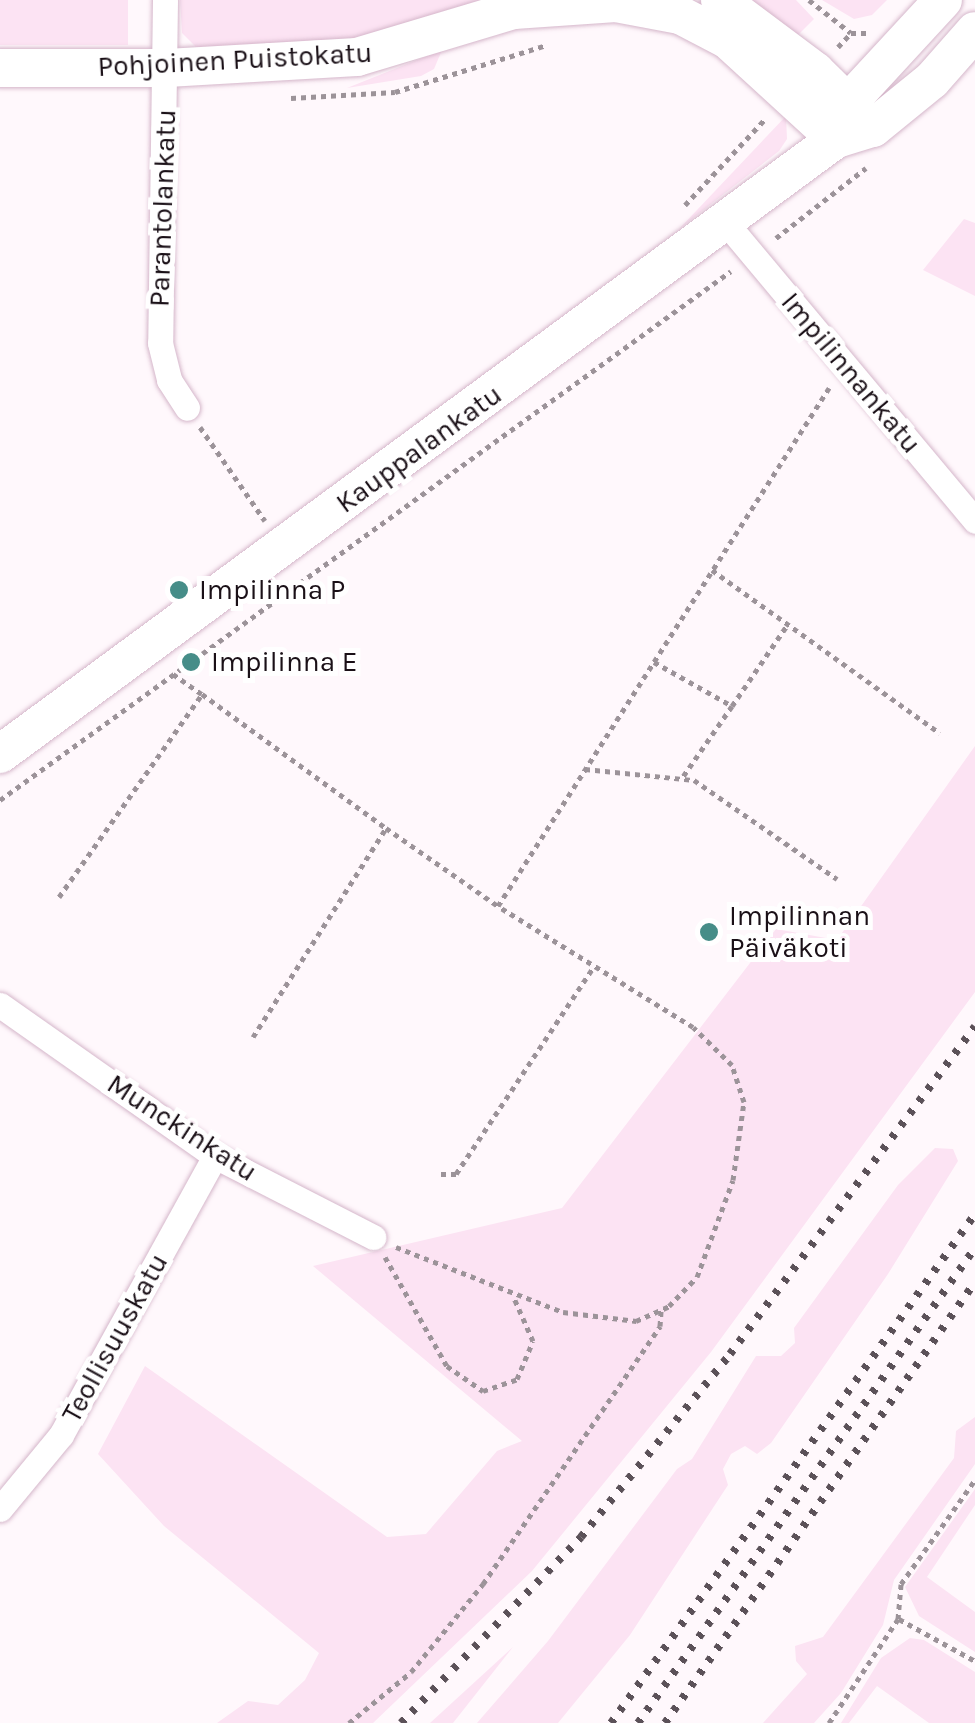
<!DOCTYPE html>
<html>
<head>
<meta charset="utf-8">
<style>
  body { margin:0 }
  #map { position:relative; width:975px; height:1723px; overflow:hidden; background:#fff8fc; font-family:Karla,sans-serif }
  div>[style] { position:absolute }
  [style*='--x'] { left:calc(var(--x)*1px); top:calc(var(--y)*1px); width:calc(var(--w)*1px); rotate:calc(var(--a)*1deg) }
  .green>* { inset:0; background:#fce3f3; transform-origin:0 0 }
  .path>* { height:5px; margin-top:-2.5px; transform-origin:0; background:repeating-linear-gradient(90deg,#9c9399 0 5px,transparent 0 10px) }
  .roads { filter:drop-shadow(0 0 2px #d5b6ca) drop-shadow(0 0 2px #d5b6ca) }
  .street>* { height:25px; margin:-12.5px; padding:0 12.5px; transform-origin:12.5px; border-radius:12.5px; background:#fff }
  .secondary>* { height:38px; margin:-19px; padding:0 19px; transform-origin:19px; border-radius:19px; background:#fff }
  .rail>* { height:8px; margin-top:-4px; transform-origin:0; background:repeating-linear-gradient(90deg,#5b5158 0 5px,transparent 0 15px) }
  .dots>* { width:28px; height:28px; translate:-50% -50%; box-sizing:border-box; border:5px solid #fff; border-radius:50% }
  span { translate:-50% -50%; white-space:nowrap; text-align:center; line-height:1.15; -webkit-text-stroke:10px #fff; paint-order:stroke }
  .street-label { font-size:28px; color:#1a1017 }
  .poi-label { font-size:28px; color:#1a1017 }
  .left { translate:0 -50%; text-align:left }
</style>
</head>
<body>
<div id="map">
  <div class="green">
    <i style="left:0;top:0;width:128px;height:45px"></i>
    <i style="clip-path:polygon(180px 0,508px 0,420px 34px,198px 49px,182px 33px)"></i>
    <i style="clip-path:polygon(741px 0,796px 0,814px 19px,795px 38px)"></i>
    <i style="clip-path:polygon(822px 0,887px 0,872px 15px,854px 19px)"></i>
    <i style="clip-path:polygon(442px 50px,434px 69px,421px 76px,347px 88px)"></i>
    <i style="clip-path:polygon(786px 116px,787px 139px,779px 151px,679px 229px)"></i>
    <i style="clip-path:polygon(964px 219px,975px 223px,975px 296px,923px 270px)"></i>
    <i style="clip-path:polygon(975px 746px,975px 992px,711px 1352px,532px 1571px,373px 1723px,217px 1723px,248px 1701px,278px 1705px,305px 1680px,319px 1653px,164px 1526px,98px 1454px,145px 1366px,387px 1537px,426px 1534px,497px 1451px,522px 1441px,313px 1266px,562px 1208px,776px 929px,837px 940px)"></i>
    <i style="clip-path:polygon(935px 1148px,953px 1149px,958px 1161px,888px 1274px,771px 1443px,757px 1454px,745px 1446px,731px 1454px,723px 1469px,728px 1485px,630px 1635px,558px 1723px,477px 1723px,548px 1641px,677px 1469px,692px 1459px,756px 1356px,781px 1356px,795px 1343px,794px 1328px,898px 1185px)"></i>
    <i style="clip-path:polygon(975px 1417px,975px 1464px,894px 1580px,883px 1625px,841px 1693px,814px 1723px,763px 1723px,807px 1674px,796px 1661px,795px 1646px,823px 1637px,954px 1458px,956px 1431px)"></i>
    <i style="clip-path:polygon(975px 1489px,975px 1505px,927px 1577px,975px 1612px,975px 1652px,919px 1616px,905px 1587px)"></i>
    <i style="clip-path:polygon(910px 1638px,924px 1640px,975px 1672px,975px 1723px,929px 1723px,877px 1686px,849px 1723px,841px 1723px,881px 1658px)"></i>
    <i style="clip-path:polygon(513px 1647px,453px 1723px,430px 1723px)"></i>
  </div>
  <div class="path">
    <i style="--x:809;--y:0;--w:53;--a:38.2"></i>
    <i style="--x:838;--y:47;--w:19;--a:-47"></i>
    <i style="--x:851;--y:33;--w:15;--a:0"></i>
    <i style="--x:291;--y:98;--w:104;--a:-3.3"></i>
    <i style="--x:395;--y:92;--w:159;--a:-17.2"></i>
    <i style="--x:685;--y:205;--w:119;--a:-47"></i>
    <i style="--x:776;--y:238;--w:114;--a:-37.9"></i>
    <i style="--x:200;--y:427;--w:114;--a:55.3"></i>
    <i style="--x:712;--y:570;--w:280;--a:35.6"></i>
    <i style="--x:654;--y:662;--w:90;--a:29.4"></i>
    <i style="--x:732;--y:706;--w:88;--a:124.8"></i>
    <i style="--x:173;--y:674;--w:35;--a:35"></i>
    <i style="--x:732;--y:706;--w:99;--a:-55.7"></i>
    <i style="--x:585;--y:769;--w:110;--a:5.8"></i>
    <i style="--x:694;--y:780;--w:174;--a:34.7"></i>
    <i style="--x:0;--y:800;--w:902;--a:-35.89"></i>
    <i style="--x:59;--y:897;--w:248;--a:-54.8"></i>
    <i style="--x:202;--y:694;--w:228;--a:36.1"></i>
    <i style="--x:253;--y:1037;--w:248;--a:-57.5"></i>
    <i style="--x:386;--y:828;--w:136;--a:34.9"></i>
    <i style="--x:498;--y:906;--w:615;--a:-57.42"></i>
    <i style="--x:441;--y:1174;--w:15;--a:0"></i>
    <i style="--x:456;--y:1174;--w:246;--a:-56.4"></i>
    <i style="--x:396;--y:1247;--w:179;--a:21.3"></i>
    <i style="--x:563;--y:1312;--w:74;--a:7"></i>
    <i style="--x:636;--y:1321;--w:36;--a:-24"></i>
    <i style="--x:669;--y:1306;--w:40;--a:-46"></i>
    <i style="--x:697;--y:1277;--w:103;--a:-69.6"></i>
    <i style="--x:733;--y:1180;--w:79;--a:-82"></i>
    <i style="--x:744;--y:1102;--w:39;--a:-108"></i>
    <i style="--x:732;--y:1065;--w:54;--a:-135.7"></i>
    <i style="--x:693;--y:1027;--w:229;--a:-148.2"></i>
    <i style="--x:385;--y:1257;--w:125;--a:60.4"></i>
    <i style="--x:447;--y:1366;--w:44;--a:34.8"></i>
    <i style="--x:483;--y:1391;--w:36;--a:-19"></i>
    <i style="--x:517;--y:1379;--w:41;--a:-67.2"></i>
    <i style="--x:533;--y:1341;--w:47;--a:-113.8"></i>
    <i style="--x:899;--y:1619;--w:87;--a:28.9"></i>
    <i style="--x:349;--y:1723;--w:80;--a:-39.4"></i>
    <i style="--x:411;--y:1672;--w:114;--a:-50.7"></i>
    <i style="--x:483;--y:1584;--w:313;--a:-55.5"></i>
    <i style="--x:660;--y:1326;--w:16;--a:-86"></i>
    <i style="--x:829;--y:1723;--w:125;--a:-56.4"></i>
    <i style="--x:898;--y:1619;--w:35;--a:-85"></i>
    <i style="--x:901;--y:1584;--w:128;--a:-54.6"></i>
  </div>
  <div class="roads">
    <div class="street">
      <i style="--x:165;--y:0;--w:343;--a:90.8"></i>
      <i style="--x:160;--y:343;--w:38;--a:76"></i>
      <i style="--x:169;--y:380;--w:33;--a:57"></i>
      <i style="--x:727;--y:224;--w:387;--a:50.1"></i>
      <i style="--x:0;--y:1005;--w:263;--a:35.1"></i>
      <i style="--x:215;--y:1156;--w:178;--a:27.1"></i>
      <i style="--x:0;--y:1509;--w:96;--a:-50.5"></i>
      <i style="--x:61;--y:1435;--w:319;--a:-61.1"></i>
    </div>
    <div class="secondary">
      <i style="--x:720;--y:0;--w:119;--a:36.8"></i>
      <i style="--x:815;--y:71;--w:81;--a:44.5"></i>
      <i style="--x:0;--y:68;--w:167;--a:0"></i>
      <i style="--x:167;--y:68;--w:190;--a:-3.3"></i>
      <i style="--x:357;--y:57;--w:164;--a:-16.7"></i>
      <i style="--x:514;--y:10;--w:102;--a:-3.9"></i>
      <i style="--x:616;--y:3;--w:65;--a:10.6"></i>
      <i style="--x:680;--y:15;--w:54;--a:27.5"></i>
      <i style="--x:728;--y:40;--w:147;--a:42.5"></i>
      <i style="--x:840;--y:128;--w:26;--a:-72"></i>
      <i style="--x:848;--y:103;--w:140;--a:-47.3"></i>
      <i style="--x:0;--y:754;--w:1038;--a:-36.34"></i>
      <i style="--x:836;--y:139;--w:39;--a:-17"></i>
      <i style="--x:873;--y:128;--w:76;--a:-39.1"></i>
      <i style="--x:932;--y:80;--w:65;--a:-48.7"></i>
    </div>
  </div>
  <div class="rail">
    <i style="--x:401;--y:1723;--w:259;--a:-45.9"></i>
    <i style="--x:581;--y:1537;--w:236;--a:-50.8"></i>
    <i style="--x:730;--y:1354;--w:409;--a:-53.2"></i>
    <i style="--x:611;--y:1723;--w:626;--a:-54.43"></i>
    <i style="--x:638;--y:1723;--w:582;--a:-54.65"></i>
    <i style="--x:665;--y:1723;--w:539;--a:-54.89"></i>
  </div>
  <div class="dots">
    <i style="left:179px;top:590px;background:#468d88"></i>
    <i style="left:191px;top:662px;background:#468d88"></i>
    <i style="left:709px;top:932px;background:#468d88"></i>
  </div>
  <div class="street-label">
    <span style="left:235px;top:60px;rotate:-3deg">Pohjoinen Puistokatu</span>
    <span style="left:163px;top:208px;rotate:-88deg">Parantolankatu</span>
    <span style="left:851px;top:373px;rotate:50deg">Impilinnankatu</span>
    <span style="left:419px;top:449px;rotate:-36deg">Kauppalankatu</span>
    <span style="left:182px;top:1128px;rotate:33deg">Munckinkatu</span>
    <span style="left:115px;top:1338px;rotate:-61deg">Teollisuuskatu</span>
  </div>
  <div class="poi-label">
    <span class="left" style="left:199px;top:590px">Impilinna P</span>
    <span class="left" style="left:211px;top:662px">Impilinna E</span>
    <span class="left" style="left:729px;top:932px">Impilinnan<br>Päiväkoti</span>
  </div>
</div>
</body>
</html>
